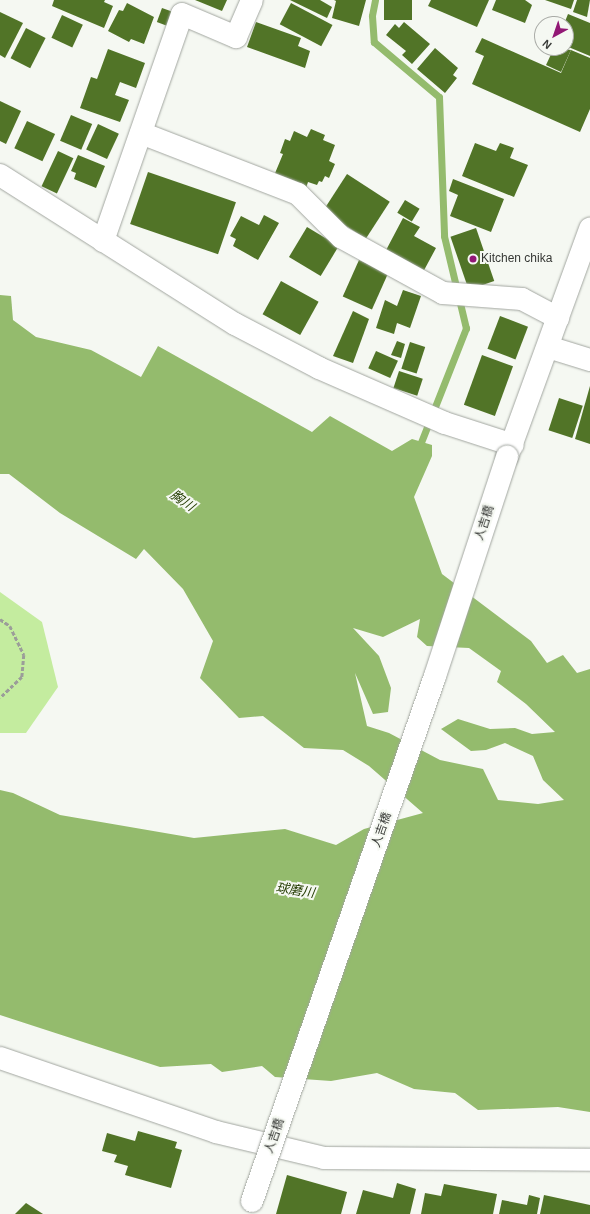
<!DOCTYPE html>
<html>
<head>
<meta charset="utf-8">
<style>
  body { margin:0 }
  #map { position:relative; width:590px; height:1214px; overflow:hidden; background:#f5f8f2; font-family:Arial,"Noto Sans JP",sans-serif }
  div>[style] { position:absolute }
  [style*='--x'] { left:calc(var(--x)*1px); top:calc(var(--y)*1px); width:calc(var(--w)*1px); rotate:calc(var(--a)*1deg) }
  .green>* { inset:0; background:#c4ec9f }
  .water>* { inset:0; background:#94bb6d }
  .stream>* { height:7px; margin:-3.5px; padding:0 3.5px; transform-origin:3.5px; border-radius:3.5px; background:#94bb6d }
  .building>* { inset:0; background:#517427; transform-origin:0 0 }
  .path>* { height:2.5px; margin-top:-1.25px; transform-origin:0; background:repeating-linear-gradient(90deg,#9b9d99 0 4px,transparent 0 6px) }
  .roads { filter:drop-shadow(0 0 1px #a2a6a0) drop-shadow(0 0 1px #a2a6a0) }
  .minor>* { height:22px; margin:-11px; padding:0 11px; transform-origin:11px; border-radius:11px; background:#fff }
  .bridges { filter:drop-shadow(0 0 1px #a2a6a0) drop-shadow(0 0 1px #a2a6a0) }
  .minor-bridge>* { height:22px; margin:-11px; padding:0 11px; transform-origin:11px; border-radius:11px; background:#fff }
  .dots>* { width:11px; height:11px; translate:-50% -50%; box-sizing:border-box; border:2px solid #f5f8f2; border-radius:50% }
  span { translate:-50% -50%; white-space:nowrap; text-align:center; line-height:1.15; -webkit-text-stroke:4px #f5f8f2; paint-order:stroke }
  .poi-label { font-size:12px; color:#363835 }
  .left { translate:0 -50%; text-align:left }
  .street-label { font-size:12px; color:#363835 }
  .water-label { font-size:13px; color:#233b00; font-style:italic }
  .north { position:absolute; left:534px; top:16px; width:40px; height:40px; box-sizing:border-box; background:#f5f8f2; border:1px solid #a9aba6; border-radius:50%; rotate:220deg; font-size:11px; font-weight:700; line-height:16px; text-align:center; color:#363835 }
  .north::after { content:''; display:block; margin:auto; width:14px; height:18px; background:#921875; clip-path:polygon(50% 0,100% 100%,50% 72%,0 100%) }
</style>
</head>
<body>
<div id="map">
  <div class="green">
    <i style="clip-path:polygon(0 592px,42px 622px,58px 687px,26px 733px,0 733px)"></i>
  </div>
  <div class="water">
    <i style="clip-path:polygon(evenodd,0 295px,11px 296px,13px 320px,36px 337px,91px 350px,141px 377px,158px 346px,312px 432px,330px 416px,392px 451px,412px 439px,432px 445px,432px 456px,414px 497px,442px 574px,531px 641px,547px 663px,563px 655px,577px 673px,590px 669px,590px 1112px,558px 1107px,478px 1110px,455px 1093px,414px 1089px,377px 1073px,331px 1081px,275px 1077px,262px 1066px,222px 1072px,211px 1064px,160px 1067px,0 1015px,0 790px,13px 793px,60px 815px,194px 838px,285px 829px,336px 845px,364px 829px,423px 813px,369px 766px,343px 750px,304px 748px,263px 716px,239px 718px,200px 678px,213px 641px,183px 589px,144px 549px,136px 559px,60px 513px,9px 474px,0 474px,0 295px,420px 619px,417px 637px,427px 646px,469px 648px,501px 671px,497px 682px,526px 704px,555px 732px,532px 734px,515px 728px,490px 729px,458px 719px,441px 729px,471px 751px,486px 750px,505px 743px,533px 756px,543px 780px,564px 800px,538px 804px,498px 800px,483px 769px,440px 760px,389px 733px,367px 726px,355px 673px,373px 714px,388px 712px,391px 688px,379px 656px,353px 628px,383px 637px,420px 619px)"></i>
  </div>
  <div class="stream">
    <i style="--x:375;--y:0;--w:16;--a:101"></i>
    <i style="--x:372;--y:16;--w:26;--a:86"></i>
    <i style="--x:374;--y:42;--w:85;--a:40.2"></i>
    <i style="--x:439;--y:97;--w:139;--a:87.9"></i>
    <i style="--x:444;--y:236;--w:95;--a:76.6"></i>
    <i style="--x:466;--y:328;--w:131;--a:111.5"></i>
  </div>
  <div class="building">
    <i style="clip-path:polygon(54px 0,105px 0,104px 2px,113px 6px,104px 28px,52px 6px)"></i>
    <i style="clip-path:polygon(195px 0,227px 0,222px 11px)"></i>
    <i style="clip-path:polygon(290px 0,320px 0,332px 7px,327px 18px)"></i>
    <i style="clip-path:polygon(334px 0,366px 0,359px 26px,332px 18px,336px 1px)"></i>
    <i style="left:384px;top:0;width:28px;height:20px"></i>
    <i style="clip-path:polygon(431px 0,489px 0,477px 27px,428px 6px)"></i>
    <i style="clip-path:polygon(496px 0,525px 0,532px 5px,525px 23px,492px 10px)"></i>
    <i style="clip-path:polygon(545px 0,574px 0,571px 9px)"></i>
    <i style="clip-path:polygon(577px 0,590px 0,587px 17px,573px 12px)"></i>
    <i style="clip-path:polygon(127px 3px,154px 17px,144px 44px,131px 39px,129px 42px,108px 31px,119px 10px,123px 11px)"></i>
    <i style="left:291px;top:3px;width:47px;height:24px;rotate:28deg"></i>
    <i style="left:162px;top:8px;width:12px;height:15px;rotate:20deg"></i>
    <i style="clip-path:polygon(0 12px,23px 23px,5px 58px,0 55px)"></i>
    <i style="clip-path:polygon(568px 14px,590px 23px,590px 56px,566px 46px,566px 24px,564px 24px)"></i>
    <i style="left:62px;top:15px;width:23px;height:25px;rotate:25deg"></i>
    <i style="clip-path:polygon(256px 22px,301px 38px,298px 46px,310px 51px,305px 68px,247px 47px)"></i>
    <i style="clip-path:polygon(404px 22px,430px 44px,412px 64px,402px 55px,406px 51px,386px 35px,395px 24px,399px 28px)"></i>
    <i style="left:26px;top:28px;width:22px;height:34px;rotate:27deg"></i>
    <i style="clip-path:polygon(482px 38px,561px 73px,571px 50px,590px 58px,590px 109px,580px 132px,472px 84px,484px 56px,475px 52px)"></i>
    <i style="clip-path:polygon(435px 48px,458px 68px,453px 75px,457px 78px,445px 93px,417px 69px)"></i>
    <i style="clip-path:polygon(554px 48px,571px 50px,561px 72px,546px 65px)"></i>
    <i style="clip-path:polygon(108px 49px,145px 63px,136px 88px,120px 82px,115px 95px,129px 100px,120px 122px,80px 108px,91px 77px,97px 79px)"></i>
    <i style="clip-path:polygon(0 101px,21px 111px,6px 144px,0 141px)"></i>
    <i style="left:71px;top:115px;width:23px;height:28px;rotate:23deg"></i>
    <i style="left:27px;top:121px;width:31px;height:30px;rotate:25deg"></i>
    <i style="left:98px;top:124px;width:23px;height:28px;rotate:25deg"></i>
    <i style="clip-path:polygon(311px 129px,325px 135px,323px 140px,335px 145px,329px 161px,335px 164px,329px 178px,325px 176px,322px 182px,319px 181px,317px 185px,308px 182px,305px 191px,273px 178px,283px 154px,280px 153px,285px 139px,290px 141px,294px 131px,307px 137px)"></i>
    <i style="clip-path:polygon(475px 143px,496px 151px,500px 143px,514px 148px,510px 158px,528px 165px,514px 197px,462px 176px)"></i>
    <i style="left:58px;top:151px;width:17px;height:39px;rotate:25deg"></i>
    <i style="clip-path:polygon(78px 155px,105px 166px,96px 188px,74px 179px,76px 173px,71px 171px)"></i>
    <i style="left:148px;top:172px;width:93px;height:55px;rotate:19deg"></i>
    <i style="left:347px;top:174px;width:51px;height:44px;rotate:33deg"></i>
    <i style="clip-path:polygon(453px 179px,504px 199px,491px 232px,450px 216px,458px 195px,449px 191px)"></i>
    <i style="left:405px;top:200px;width:17px;height:15px;rotate:31deg"></i>
    <i style="clip-path:polygon(264px 215px,279px 223px,258px 260px,233px 246px,236px 239px,230px 236px,241px 216px,259px 225px)"></i>
    <i style="clip-path:polygon(403px 218px,420px 227px,414px 236px,436px 248px,422px 274px,384px 254px)"></i>
    <i style="left:307px;top:227px;width:37px;height:35px;rotate:31deg"></i>
    <i style="left:476px;top:228px;width:56px;height:27px;rotate:71deg"></i>
    <i style="left:359px;top:260px;width:32px;height:40px;rotate:24deg"></i>
    <i style="left:281px;top:281px;width:43px;height:38px;rotate:29deg"></i>
    <i style="clip-path:polygon(403px 290px,421px 296px,410px 328px,397px 323px,394px 334px,376px 328px,385px 300px,397px 306px)"></i>
    <i style="clip-path:polygon(353px 311px,369px 319px,353px 363px,333px 356px)"></i>
    <i style="left:500px;top:316px;width:30px;height:35px;rotate:21deg"></i>
    <i style="clip-path:polygon(397px 341px,405px 344px,401px 358px,391px 355px)"></i>
    <i style="left:410px;top:342px;width:16px;height:28px;rotate:18deg"></i>
    <i style="left:376px;top:351px;width:24px;height:19px;rotate:24deg"></i>
    <i style="left:482px;top:355px;width:33px;height:53px;rotate:20deg"></i>
    <i style="left:399px;top:371px;width:25px;height:18px;rotate:18deg"></i>
    <i style="clip-path:polygon(590px 386px,590px 444px,575px 439px)"></i>
    <i style="left:559px;top:398px;width:25px;height:34px;rotate:18deg"></i>
    <i style="clip-path:polygon(138px 1131px,177px 1142px,175px 1148px,182px 1150px,171px 1188px,125px 1175px,128px 1166px,114px 1162px,117px 1155px,102px 1151px,107px 1133px,135px 1141px)"></i>
    <i style="clip-path:polygon(287px 1175px,347px 1192px,341px 1214px,276px 1214px)"></i>
    <i style="clip-path:polygon(397px 1183px,416px 1189px,410px 1214px,356px 1214px,363px 1190px,393px 1198px)"></i>
    <i style="clip-path:polygon(444px 1184px,497px 1194px,493px 1214px,421px 1214px,425px 1193px,441px 1196px)"></i>
    <i style="clip-path:polygon(529px 1195px,540px 1198px,537px 1214px,499px 1214px,502px 1200px,527px 1205px)"></i>
    <i style="clip-path:polygon(544px 1195px,590px 1205px,590px 1214px,540px 1214px)"></i>
    <i style="clip-path:polygon(26px 1203px,43px 1214px,15px 1214px)"></i>
  </div>
  <div class="path">
    <i style="--x:0;--y:619;--w:12;--a:35"></i>
    <i style="--x:10;--y:626;--w:32;--a:64"></i>
    <i style="--x:24;--y:655;--w:22;--a:95"></i>
    <i style="--x:22;--y:677;--w:30;--a:136"></i>
  </div>
  <div class="roads">
    <div class="minor">
      <i style="--x:141;--y:133;--w:168;--a:21.2"></i>
      <i style="--x:298;--y:194;--w:61;--a:45"></i>
      <i style="--x:341;--y:237;--w:116;--a:28.8"></i>
      <i style="--x:443;--y:293;--w:79;--a:4.3"></i>
      <i style="--x:522;--y:299;--w:41;--a:27.8"></i>
      <i style="--x:0;--y:175;--w:278;--a:32.4"></i>
      <i style="--x:235;--y:324;--w:95;--a:27.6"></i>
      <i style="--x:319;--y:368;--w:137;--a:23.6"></i>
      <i style="--x:445;--y:423;--w:71;--a:17.9"></i>
      <i style="--x:103;--y:241;--w:240;--a:-70.8"></i>
      <i style="--x:182;--y:14;--w:59;--a:23.1"></i>
      <i style="--x:236;--y:37;--w:40;--a:-66.6"></i>
      <i style="--x:548;--y:347;--w:44;--a:17.2"></i>
      <i style="--x:507;--y:457;--w:243;--a:-70"></i>
      <i style="--x:0;--y:1058;--w:228;--a:18.9"></i>
      <i style="--x:216;--y:1132;--w:111;--a:13.5"></i>
      <i style="--x:324;--y:1158;--w:266;--a:0.4"></i>
    </div>
  </div>
  <div class="bridges">
    <div class="minor-bridge">
      <i style="--x:252;--y:1201;--w:556;--a:-70.78"></i>
      <i style="--x:435;--y:676;--w:231;--a:-71.8"></i>
    </div>
  </div>
  <div class="dots">
    <i style="left:473px;top:259px;background:#921875"></i>
  </div>
  <div class="poi-label">
    <span class="left" style="left:481px;top:259px">Kitchen chika</span>
  </div>
  <div class="street-label">
    <span style="left:485px;top:523px;rotate:-72deg">人吉橋</span>
    <span style="left:382px;top:830px;rotate:-71deg">人吉橋</span>
    <span style="left:275px;top:1136px;rotate:-71deg">人吉橋</span>
  </div>
  <div class="water-label">
    <span style="left:182px;top:501px;rotate:35deg">胸川</span>
    <span style="left:295px;top:891px;rotate:8deg">球磨川</span>
  </div>
  <div class="north">N</div>
</div>
</body>
</html>
